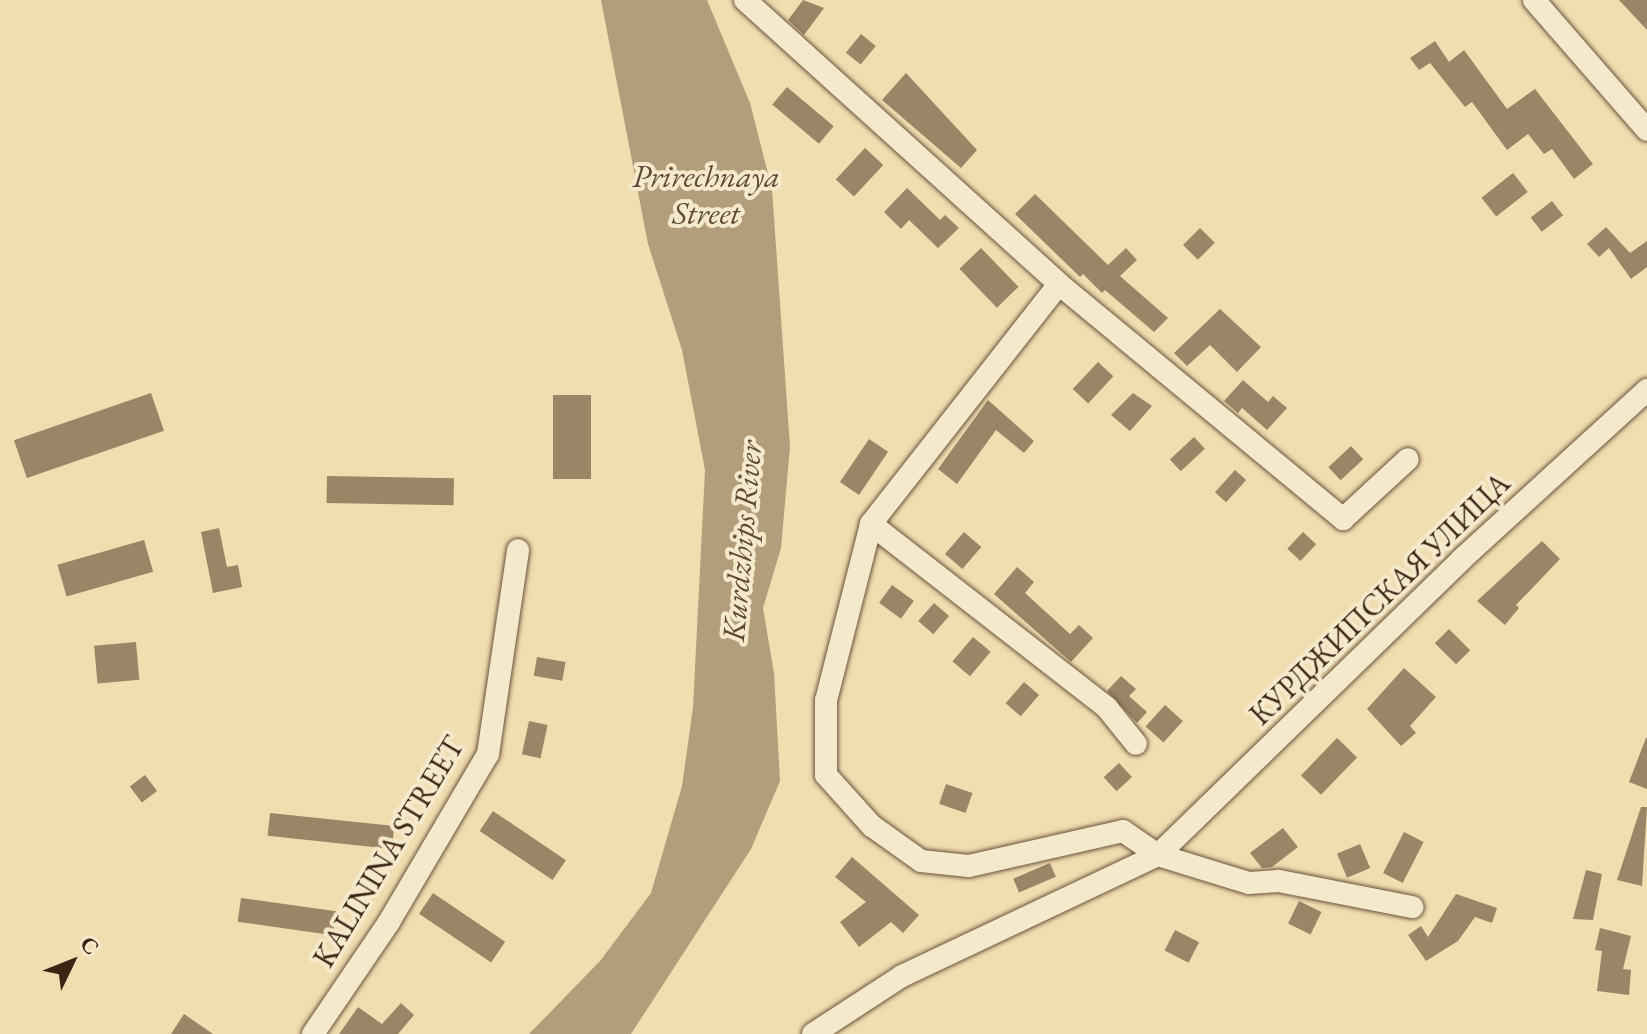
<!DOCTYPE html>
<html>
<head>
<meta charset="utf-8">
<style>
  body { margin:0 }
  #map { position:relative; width:1647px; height:1034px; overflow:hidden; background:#f0ddb0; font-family:"EB Garamond",serif }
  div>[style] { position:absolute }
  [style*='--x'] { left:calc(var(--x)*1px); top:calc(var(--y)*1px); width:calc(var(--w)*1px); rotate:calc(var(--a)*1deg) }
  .water>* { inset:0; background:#b39e7c }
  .building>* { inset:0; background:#9a8566; transform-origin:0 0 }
  .roads { filter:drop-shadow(0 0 2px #6a533c) drop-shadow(0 0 2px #6a533c) }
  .minor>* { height:22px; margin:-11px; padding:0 11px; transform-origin:11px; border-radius:11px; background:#f5e9cc }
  span { translate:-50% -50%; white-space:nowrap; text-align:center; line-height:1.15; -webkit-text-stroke:8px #f5e9cc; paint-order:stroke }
  .street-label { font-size:30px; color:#3d2516 }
  .water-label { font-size:32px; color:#604935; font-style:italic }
  .north { position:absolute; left:32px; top:922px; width:80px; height:80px; -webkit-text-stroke:6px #f5e9cc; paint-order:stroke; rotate:47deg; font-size:22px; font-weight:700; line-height:32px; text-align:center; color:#3d2516 }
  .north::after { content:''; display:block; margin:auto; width:28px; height:36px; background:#3d2516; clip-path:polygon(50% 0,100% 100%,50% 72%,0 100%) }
</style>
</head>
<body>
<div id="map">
  <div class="water">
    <i style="clip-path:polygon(601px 0,707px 0,750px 103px,772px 189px,790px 447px,781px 548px,763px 608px,774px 673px,780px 781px,751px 849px,631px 1034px,529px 1034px,600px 961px,651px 893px,682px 786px,693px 707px,705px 470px,682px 350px,648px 244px)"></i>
  </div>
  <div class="building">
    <i style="clip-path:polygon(803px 0,824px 8px,804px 35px,788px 20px)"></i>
    <i style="clip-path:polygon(1619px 0,1647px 0,1647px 30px)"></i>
    <i style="left:861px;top:34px;width:19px;height:24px;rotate:39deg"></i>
    <i style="clip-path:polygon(1435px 41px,1449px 62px,1464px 50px,1507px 109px,1535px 89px,1593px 164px,1574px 179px,1552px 149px,1544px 154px,1528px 134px,1507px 150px,1472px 102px,1465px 107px,1430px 63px,1419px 70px,1410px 58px)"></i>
    <i style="clip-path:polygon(906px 73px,977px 150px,961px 168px,882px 100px)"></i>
    <i style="left:787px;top:87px;width:61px;height:23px;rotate:40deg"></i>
    <i style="left:865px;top:148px;width:25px;height:43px;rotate:43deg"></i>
    <i style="left:1513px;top:173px;width:24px;height:40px;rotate:52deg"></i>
    <i style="clip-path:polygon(907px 188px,940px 220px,945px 215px,959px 228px,938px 248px,909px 220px,901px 229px,884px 212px)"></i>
    <i style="clip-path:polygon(1035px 194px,1108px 265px,1126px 248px,1137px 260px,1120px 276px,1168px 318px,1154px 332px,1105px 290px,1102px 293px,1083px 274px,1080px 277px,1015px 214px)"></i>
    <i style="left:1552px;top:201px;width:18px;height:27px;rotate:52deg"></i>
    <i style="clip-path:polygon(1606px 227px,1630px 253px,1647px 241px,1647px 267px,1631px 279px,1609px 248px,1599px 257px,1587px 244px)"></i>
    <i style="left:1200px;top:228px;width:21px;height:24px;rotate:45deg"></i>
    <i style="left:981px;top:248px;width:54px;height:30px;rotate:46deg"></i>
    <i style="clip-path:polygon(1220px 309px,1261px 347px,1237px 372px,1210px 345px,1187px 366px,1174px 353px)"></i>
    <i style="left:1098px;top:362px;width:21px;height:37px;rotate:43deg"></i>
    <i style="clip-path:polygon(1243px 380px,1268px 402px,1273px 396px,1287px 408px,1267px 430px,1242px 408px,1238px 413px,1224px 401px)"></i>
    <i style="left:151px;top:393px;width:40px;height:145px;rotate:71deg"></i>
    <i style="clip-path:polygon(1133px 393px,1152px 406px,1130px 431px,1111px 415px)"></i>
    <i style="left:553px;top:395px;width:38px;height:84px"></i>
    <i style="clip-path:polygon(988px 400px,1034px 441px,1024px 453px,996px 430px,957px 484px,938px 469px)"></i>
    <i style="left:1194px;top:437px;width:16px;height:33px;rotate:47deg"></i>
    <i style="left:869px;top:439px;width:23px;height:52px;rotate:34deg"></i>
    <i style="left:1351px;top:446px;width:18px;height:31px;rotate:47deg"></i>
    <i style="left:1235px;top:470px;width:15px;height:30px;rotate:42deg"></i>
    <i style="left:327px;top:476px;width:127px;height:27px;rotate:1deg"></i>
    <i style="clip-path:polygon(219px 528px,227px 567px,238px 565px,242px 587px,213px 593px,201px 532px)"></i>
    <i style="left:964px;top:532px;width:23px;height:29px;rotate:41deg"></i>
    <i style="left:1303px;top:532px;width:18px;height:23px;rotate:43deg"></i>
    <i style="left:144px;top:540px;width:33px;height:90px;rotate:74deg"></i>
    <i style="clip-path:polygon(1542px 541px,1560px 559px,1516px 605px,1519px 608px,1505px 625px,1477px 601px)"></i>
    <i style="clip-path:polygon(1017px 567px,1034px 582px,1025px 593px,1070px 634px,1079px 625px,1093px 638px,1071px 662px,994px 594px)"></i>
    <i style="left:892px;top:585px;width:27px;height:22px;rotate:36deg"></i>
    <i style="left:934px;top:603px;width:20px;height:24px;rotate:41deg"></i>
    <i style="left:1449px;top:629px;width:30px;height:20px;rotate:45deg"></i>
    <i style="left:973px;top:637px;width:23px;height:32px;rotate:40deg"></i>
    <i style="left:136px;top:642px;width:38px;height:42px;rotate:85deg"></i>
    <i style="left:537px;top:657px;width:29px;height:19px;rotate:10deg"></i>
    <i style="clip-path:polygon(1404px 668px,1436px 697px,1410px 726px,1416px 733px,1401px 746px,1367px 709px)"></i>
    <i style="clip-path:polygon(1121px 676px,1136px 689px,1129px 696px,1147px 712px,1137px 723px,1107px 691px)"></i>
    <i style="left:1024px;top:682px;width:20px;height:28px;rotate:41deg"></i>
    <i style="left:1165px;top:705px;width:24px;height:29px;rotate:42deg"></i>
    <i style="left:529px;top:721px;width:19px;height:34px;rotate:12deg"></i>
    <i style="left:1337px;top:738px;width:28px;height:52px;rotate:44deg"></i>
    <i style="clip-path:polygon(1646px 738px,1647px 738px,1647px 789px,1629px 782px)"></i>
    <i style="left:1119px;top:763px;width:19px;height:21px;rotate:47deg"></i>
    <i style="left:145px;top:775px;width:20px;height:19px;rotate:53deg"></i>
    <i style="left:946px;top:784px;width:28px;height:21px;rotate:19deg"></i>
    <i style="clip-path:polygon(1641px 807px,1647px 807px,1642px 886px,1617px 880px)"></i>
    <i style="left:493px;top:811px;width:88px;height:24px;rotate:34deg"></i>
    <i style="left:270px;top:813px;width:125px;height:23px;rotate:6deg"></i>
    <i style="clip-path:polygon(1283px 828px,1298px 847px,1272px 867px,1262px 868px,1250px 853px)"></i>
    <i style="left:1404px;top:832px;width:22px;height:46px;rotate:27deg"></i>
    <i style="left:1360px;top:844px;width:26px;height:25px;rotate:67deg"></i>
    <i style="clip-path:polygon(852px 857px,919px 915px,903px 933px,891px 922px,859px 947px,840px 922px,866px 902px,835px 877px)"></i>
    <i style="left:1050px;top:863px;width:15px;height:40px;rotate:67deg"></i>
    <i style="clip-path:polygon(1586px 870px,1602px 874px,1593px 920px,1573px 919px)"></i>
    <i style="left:433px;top:893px;width:87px;height:25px;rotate:34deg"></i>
    <i style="clip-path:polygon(1456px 894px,1497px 908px,1492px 923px,1475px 917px,1458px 941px,1426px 961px,1408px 935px,1421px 926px,1428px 937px)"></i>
    <i style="left:241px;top:898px;width:96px;height:24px;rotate:8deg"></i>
    <i style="left:1299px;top:901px;width:25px;height:25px;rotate:26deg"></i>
    <i style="clip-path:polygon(1600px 928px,1631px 936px,1623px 969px,1631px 970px,1629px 995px,1597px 991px,1602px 951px,1595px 950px)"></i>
    <i style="left:1175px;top:930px;width:27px;height:23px;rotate:27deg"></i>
    <i style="clip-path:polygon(401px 1003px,414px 1015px,398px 1034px,339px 1034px,358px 1007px,382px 1024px)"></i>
    <i style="clip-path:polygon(184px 1014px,213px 1034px,171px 1034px)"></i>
  </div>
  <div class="roads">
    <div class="minor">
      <i style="--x:745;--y:0;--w:423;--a:42.1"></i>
      <i style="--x:1059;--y:284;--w:369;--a:39.6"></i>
      <i style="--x:1343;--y:519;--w:88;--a:-42.7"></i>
      <i style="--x:1534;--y:0;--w:172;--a:49"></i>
      <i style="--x:1059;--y:284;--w:305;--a:128.1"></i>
      <i style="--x:871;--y:524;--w:182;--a:104.3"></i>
      <i style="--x:826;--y:700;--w:75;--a:90"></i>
      <i style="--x:826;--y:775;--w:69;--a:48"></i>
      <i style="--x:872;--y:826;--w:60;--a:35.5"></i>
      <i style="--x:921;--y:861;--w:48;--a:5.9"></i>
      <i style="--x:969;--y:866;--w:158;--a:-12.8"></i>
      <i style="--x:1123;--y:831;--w:42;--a:34.4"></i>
      <i style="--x:1158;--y:855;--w:95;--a:17.1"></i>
      <i style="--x:1249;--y:883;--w:30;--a:-4"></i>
      <i style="--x:1279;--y:881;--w:136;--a:11.1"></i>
      <i style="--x:871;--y:524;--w:299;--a:37.9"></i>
      <i style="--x:1107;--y:708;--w:46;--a:51.1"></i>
      <i style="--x:313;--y:1034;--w:135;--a:-55.8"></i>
      <i style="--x:389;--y:922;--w:195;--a:-59.5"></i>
      <i style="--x:488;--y:754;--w:206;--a:-81.6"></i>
      <i style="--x:813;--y:1034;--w:106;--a:-33.1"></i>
      <i style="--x:902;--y:976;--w:283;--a:-25.3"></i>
      <i style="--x:1158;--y:855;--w:424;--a:-44.2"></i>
      <i style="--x:1462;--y:559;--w:251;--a:-42.4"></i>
    </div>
  </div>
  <div class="street-label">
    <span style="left:1380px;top:599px;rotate:-44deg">КУРДЖИПСКАЯ УЛИЦА</span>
    <span style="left:389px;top:852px;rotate:-59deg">KALININA STREET</span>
  </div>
  <div class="water-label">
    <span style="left:706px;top:195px">Prirechnaya<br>Street</span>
    <span style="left:742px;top:541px;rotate:-85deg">Kurdzhips River</span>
  </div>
  <div class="north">С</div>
</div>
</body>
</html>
